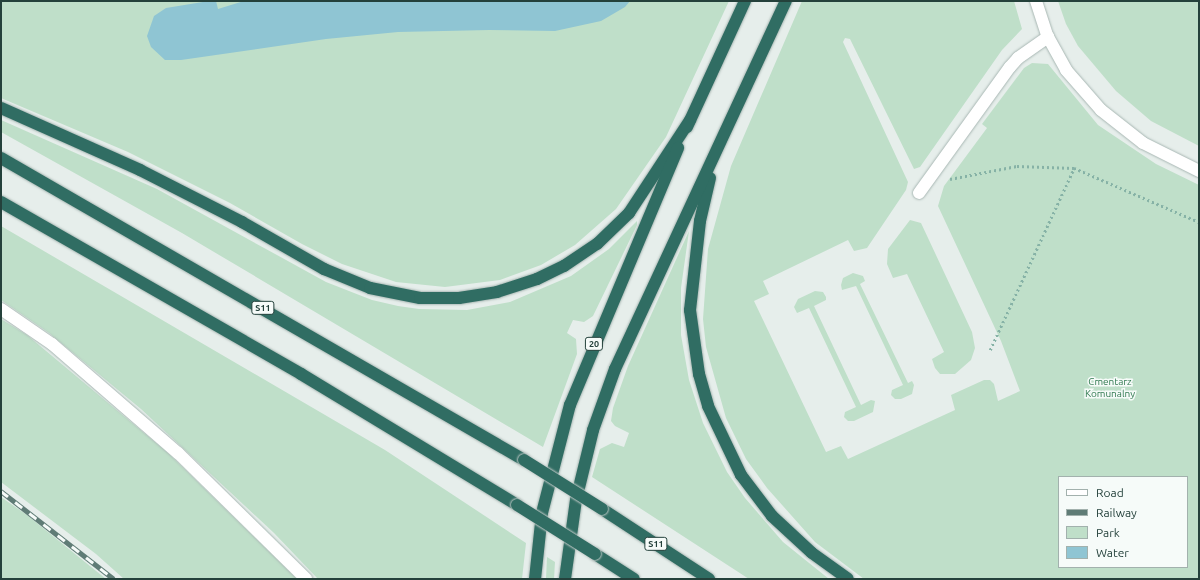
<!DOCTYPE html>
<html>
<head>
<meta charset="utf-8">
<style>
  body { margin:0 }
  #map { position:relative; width:1200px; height:580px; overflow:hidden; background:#e6eeeb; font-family:Ubuntu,sans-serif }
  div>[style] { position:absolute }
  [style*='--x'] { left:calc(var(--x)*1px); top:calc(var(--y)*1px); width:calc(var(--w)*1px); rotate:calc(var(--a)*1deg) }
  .green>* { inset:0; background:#bfdfc9 }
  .water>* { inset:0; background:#8fc5d3 }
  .path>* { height:2.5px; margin-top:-1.25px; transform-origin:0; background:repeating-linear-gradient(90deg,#86b2a6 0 2px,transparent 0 5px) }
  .roads { filter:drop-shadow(0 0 1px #a8b7b3) drop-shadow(0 0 1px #a8b7b3) }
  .service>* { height:12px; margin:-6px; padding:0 6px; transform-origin:6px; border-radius:6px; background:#fff }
  .minor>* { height:12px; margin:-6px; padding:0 6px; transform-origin:6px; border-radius:6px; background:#fff }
  .motorway>* { height:12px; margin:-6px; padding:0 6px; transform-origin:6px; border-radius:6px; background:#306d63 }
  .rail>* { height:4.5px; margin-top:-2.25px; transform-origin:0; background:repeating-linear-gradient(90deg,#f6fbf9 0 9px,#5f7c76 0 18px); box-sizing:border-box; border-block:1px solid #5f7c76 }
  .bridges { filter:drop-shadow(0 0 1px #c2cac8) drop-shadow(0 0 1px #c2cac8) }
  .motorway-bridge>* { height:12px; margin:-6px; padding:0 6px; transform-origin:6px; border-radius:6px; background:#306d63 }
  span { translate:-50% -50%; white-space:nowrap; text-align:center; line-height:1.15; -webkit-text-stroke:3px #f6fbf9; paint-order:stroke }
  .shield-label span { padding:1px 3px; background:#f6fbf9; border:1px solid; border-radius:3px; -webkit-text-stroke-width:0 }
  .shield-label { font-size:9px; color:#24413b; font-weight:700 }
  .park-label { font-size:10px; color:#2e784e }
  .frame { position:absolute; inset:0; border:2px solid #24413b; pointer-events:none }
  .legend { position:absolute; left:1058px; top:476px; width:130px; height:92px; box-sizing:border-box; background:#f6fbf9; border:1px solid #a2b1ad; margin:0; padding:5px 7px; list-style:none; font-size:12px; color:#24413b }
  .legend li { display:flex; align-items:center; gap:8px; height:20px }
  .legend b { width:20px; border:1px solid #a2b1ad }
</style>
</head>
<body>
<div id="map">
  <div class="green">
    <i style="clip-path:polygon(1px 1px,729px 1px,666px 137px,616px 209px,575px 245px,541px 265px,500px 280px,445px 287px,396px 282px,342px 264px,302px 244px,230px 203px,128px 152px,1px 98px)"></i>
    <i style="clip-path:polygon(evenodd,802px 1px,1014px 1px,1022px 29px,1002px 50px,920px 167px,914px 169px,850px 39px,845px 38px,843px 42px,908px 182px,906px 190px,867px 248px,854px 251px,848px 240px,763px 281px,769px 294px,754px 301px,826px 452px,841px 446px,848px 459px,955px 410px,951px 395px,984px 380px,990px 380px,994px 384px,998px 401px,1020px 391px,1001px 341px,938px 206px,944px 186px,987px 128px,982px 124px,1024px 68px,1032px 63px,1048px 64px,1098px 125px,1156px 164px,1199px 185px,1199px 579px,864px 579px,815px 542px,767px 488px,746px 459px,726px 418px,706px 347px,703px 319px,708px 249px,731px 166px,802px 1px,1059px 477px,1187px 477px,1187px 567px,1059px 567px,1059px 477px)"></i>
    <i style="clip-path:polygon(1058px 1px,1199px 1px,1199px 146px,1151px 121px,1116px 91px,1078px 46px,1066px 24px)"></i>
    <i style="clip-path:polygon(1px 120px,157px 189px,326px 282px,372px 300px,398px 306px,419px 309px,467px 310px,510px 302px,571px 276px,609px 249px,637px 221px,637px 225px,593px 316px,584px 322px,573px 320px,567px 333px,576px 339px,577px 354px,543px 447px,182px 233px,1px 132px)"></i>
    <i style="clip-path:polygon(910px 220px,921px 223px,972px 332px,975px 348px,971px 360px,955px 374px,940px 374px,935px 368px,932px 359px,944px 352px,907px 274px,893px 278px,887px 264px,888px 249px)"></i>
    <i style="clip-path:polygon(1px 226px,385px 450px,526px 543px,522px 579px,318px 579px,274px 533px,141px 409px,49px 333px,1px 300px)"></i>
    <i style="clip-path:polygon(689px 231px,681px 288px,681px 335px,689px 380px,703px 423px,727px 472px,745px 498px,783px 542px,829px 579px,749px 579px,592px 477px,600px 449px,612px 443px,624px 447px,629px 433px,615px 426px,611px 421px,613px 408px,628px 366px)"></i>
    <i style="clip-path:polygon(853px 273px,863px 276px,865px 281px,860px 284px,908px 383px,912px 381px,914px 385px,912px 394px,901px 399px,895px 399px,891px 395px,892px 390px,903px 385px,856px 286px,842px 290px,841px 285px,843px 278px)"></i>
    <i style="clip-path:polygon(815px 291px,823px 292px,826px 297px,826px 300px,814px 306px,861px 405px,871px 400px,875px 401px,873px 412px,854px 421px,848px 421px,844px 417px,845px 412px,856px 407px,809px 308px,797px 313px,794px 307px,798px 299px)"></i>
    <i style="clip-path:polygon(1px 319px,27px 335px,168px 453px,297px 579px,124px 579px,96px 554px,1px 482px)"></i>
    <i style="clip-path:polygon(1px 497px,27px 515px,106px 579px,1px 579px)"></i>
    <i style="clip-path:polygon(547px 557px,555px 562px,554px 579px,546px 579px)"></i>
  </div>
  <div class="water">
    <i style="clip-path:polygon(209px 1px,216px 1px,218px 9px,244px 1px,630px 1px,625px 7px,601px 21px,555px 31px,489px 30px,398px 32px,326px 39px,181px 60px,165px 60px,151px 47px,147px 36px,154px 16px,166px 8px)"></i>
  </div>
  <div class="path">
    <i style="--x:950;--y:179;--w:68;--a:-11"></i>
    <i style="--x:1017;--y:166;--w:57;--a:2"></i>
    <i style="--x:1074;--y:168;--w:136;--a:23.4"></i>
    <i style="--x:990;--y:350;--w:200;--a:-65.2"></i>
  </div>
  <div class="roads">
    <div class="service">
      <i style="--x:919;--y:193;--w:155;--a:-54.2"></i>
      <i style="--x:1010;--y:67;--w:12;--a:-48"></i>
      <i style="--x:1018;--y:58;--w:37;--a:-35"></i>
      <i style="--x:1;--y:309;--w:62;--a:34.5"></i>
      <i style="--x:52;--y:344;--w:167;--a:40.9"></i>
      <i style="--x:178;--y:453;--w:180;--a:44.5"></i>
    </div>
    <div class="minor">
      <i style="--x:1036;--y:1;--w:38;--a:72"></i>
      <i style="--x:1048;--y:37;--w:38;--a:61"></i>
      <i style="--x:1066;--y:70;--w:53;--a:48.8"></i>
      <i style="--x:1101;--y:110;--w:53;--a:38.2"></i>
      <i style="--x:1143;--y:143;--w:63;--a:26.6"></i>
    </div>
    <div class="motorway">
      <i style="--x:1;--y:108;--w:152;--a:24"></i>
      <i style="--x:140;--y:170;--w:114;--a:27"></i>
      <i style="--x:242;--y:222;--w:95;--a:29.8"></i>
      <i style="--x:324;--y:269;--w:50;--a:22.4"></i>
      <i style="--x:370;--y:288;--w:51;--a:11.3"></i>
      <i style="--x:420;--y:298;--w:39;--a:0"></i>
      <i style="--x:459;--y:298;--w:38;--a:-9"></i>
      <i style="--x:497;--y:292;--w:42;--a:-18"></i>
      <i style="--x:537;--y:279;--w:30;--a:-26"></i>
      <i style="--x:564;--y:266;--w:40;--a:-34"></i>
      <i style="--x:597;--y:244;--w:45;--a:-44.1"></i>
      <i style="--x:629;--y:213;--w:111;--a:-56.7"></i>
      <i style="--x:687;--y:127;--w:139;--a:-65.3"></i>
      <i style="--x:1;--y:158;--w:604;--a:30"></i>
      <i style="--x:710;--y:178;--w:44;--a:103.1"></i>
      <i style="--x:700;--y:221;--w:90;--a:96.4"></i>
      <i style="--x:690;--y:310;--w:65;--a:82"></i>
      <i style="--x:699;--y:374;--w:33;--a:74"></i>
      <i style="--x:708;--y:406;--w:76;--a:64.4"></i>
      <i style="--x:741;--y:475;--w:51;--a:52.9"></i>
      <i style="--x:772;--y:516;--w:54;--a:42.8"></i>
      <i style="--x:812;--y:553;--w:44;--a:35.8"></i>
      <i style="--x:1;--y:202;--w:346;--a:29.8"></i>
      <i style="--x:301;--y:374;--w:253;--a:31.2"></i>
      <i style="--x:602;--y:509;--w:128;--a:33.2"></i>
      <i style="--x:595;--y:554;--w:46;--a:32.7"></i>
      <i style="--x:535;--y:579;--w:66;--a:-83.9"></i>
      <i style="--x:542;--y:513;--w:112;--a:-75.5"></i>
      <i style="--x:570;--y:405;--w:279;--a:-67.2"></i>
      <i style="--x:565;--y:579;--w:80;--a:-82.1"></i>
      <i style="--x:576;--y:500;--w:72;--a:-76.3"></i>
      <i style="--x:593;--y:430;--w:65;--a:-70.2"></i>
      <i style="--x:615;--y:369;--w:406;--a:-65.1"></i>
    </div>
  </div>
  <div class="rail">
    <i style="--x:1;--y:491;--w:143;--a:37.9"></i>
  </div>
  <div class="bridges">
    <div class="motorway-bridge">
      <i style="--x:524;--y:460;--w:92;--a:32.1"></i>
      <i style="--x:517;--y:505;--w:92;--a:32.1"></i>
    </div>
  </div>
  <div class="shield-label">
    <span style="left:263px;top:308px">S11</span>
    <span style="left:594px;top:344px">20</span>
    <span style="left:656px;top:544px">S11</span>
  </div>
  <div class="park-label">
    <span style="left:1110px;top:387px">Cmentarz<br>Komunalny</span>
  </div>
  <div class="frame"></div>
  <ul class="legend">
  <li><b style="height:5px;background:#fff"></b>Road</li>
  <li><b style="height:5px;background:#5f7c76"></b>Railway</li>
  <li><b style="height:11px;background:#bfdfc9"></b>Park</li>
  <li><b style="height:11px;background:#8fc5d3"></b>Water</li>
  </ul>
</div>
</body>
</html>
